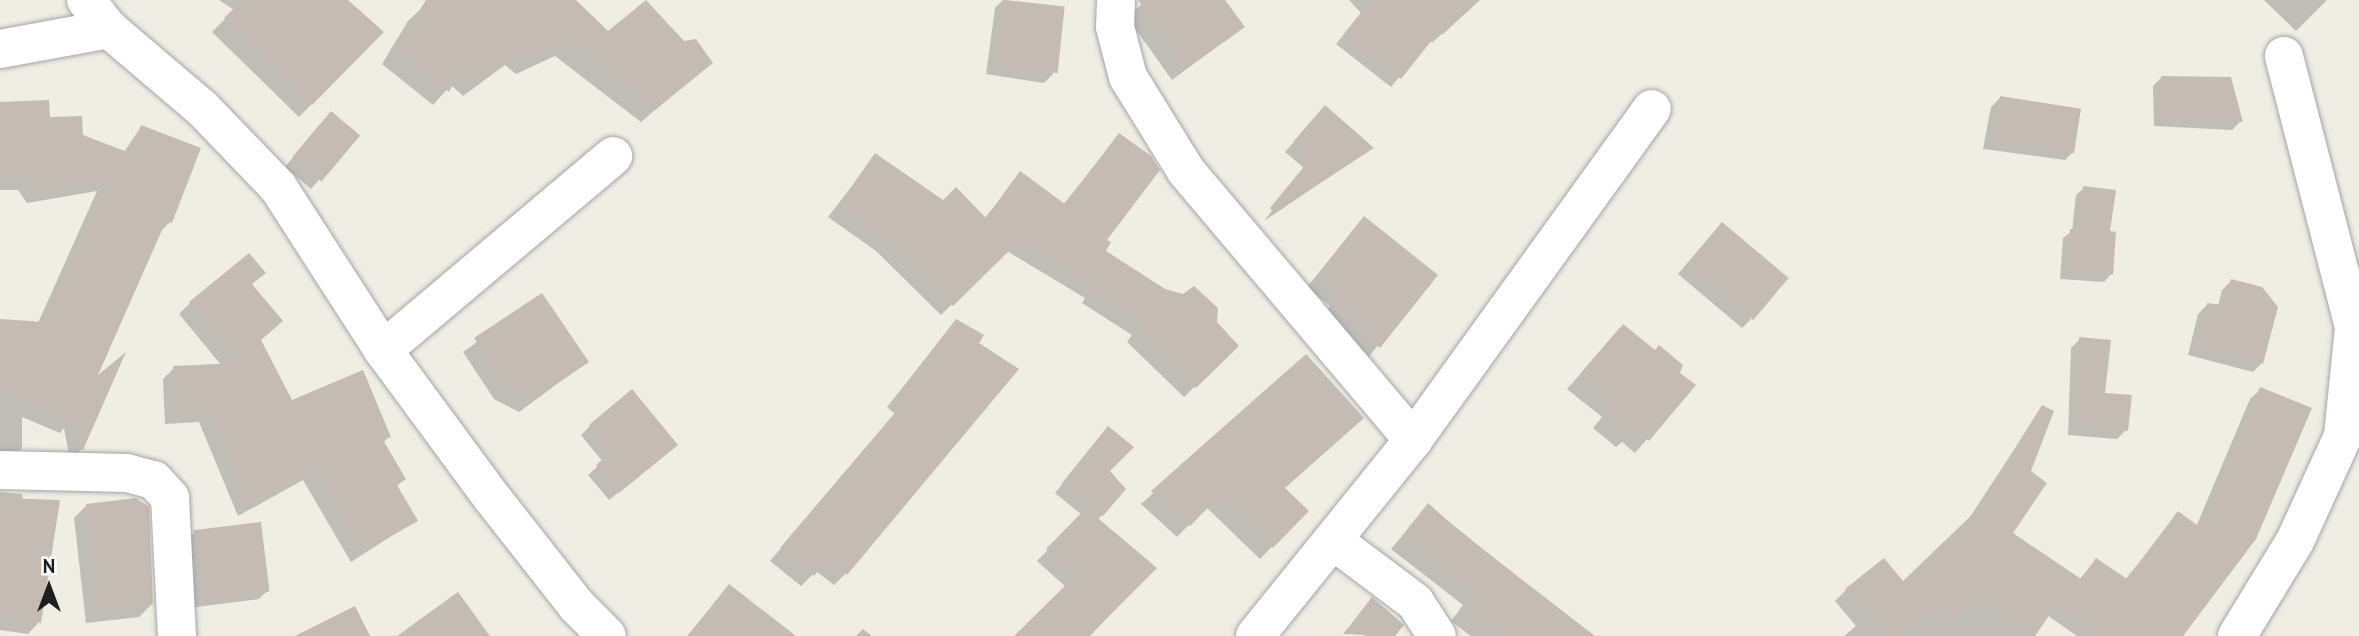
<!DOCTYPE html>
<html>
<head>
<meta charset="utf-8">
<style>
  body { margin:0 }
  #map { position:relative; width:2359px; height:636px; overflow:hidden; background:#efede4; font-family:"PT Sans",sans-serif }
  div>[style] { position:absolute }
  [style*='--x'] { left:calc(var(--x)*1px); top:calc(var(--y)*1px); width:calc(var(--w)*1px); rotate:calc(var(--a)*1deg) }
  .shadow>* { inset:0; background:#0003 }
  .building>* { inset:0; background:#c4bcb4; transform-origin:0 0 }
  .roads { filter:drop-shadow(0 0 2px #a5a5a5) drop-shadow(0 0 2px #a5a5a5) }
  .minor>* { height:38px; margin:-19px; padding:0 19px; transform-origin:19px; border-radius:19px; background:#fff }
  span { translate:-50% -50%; white-space:nowrap; text-align:center; line-height:1.15; -webkit-text-stroke:5px #fff; paint-order:stroke }
  .north { position:absolute; left:14px; top:552px; width:70px; height:70px; -webkit-text-stroke:5px #fff; paint-order:stroke; rotate:0deg; font-size:19px; font-weight:700; line-height:28px; text-align:center; color:#1e1e1e }
  .north::after { content:''; display:block; margin:auto; width:24px; height:32px; background:#1e1e1e; clip-path:polygon(50% 0,100% 100%,50% 72%,0 100%) }
</style>
</head>
<body>
<div id="map">
  <div class="shadow">
    <i style="clip-path:polygon(219px 0,346px 0,382px 32px,299px 117px,212px 32px,234px 10px)"></i>
    <i style="clip-path:polygon(440px 0,573px 0,608px 33px,645px 1px,683px 43px,711px 63px,641px 122px,555px 56px,516px 74px,505px 65px,463px 96px,451px 85px,433px 105px,382px 64px,408px 21px,423px 7px)"></i>
    <i style="clip-path:polygon(1003px 0,1063px 7px,1053px 74px,1044px 83px,986px 74px,995px 8px)"></i>
    <i style="clip-path:polygon(1147px 0,1223px 0,1243px 27px,1172px 80px,1127px 17px)"></i>
    <i style="clip-path:polygon(1349px 0,1478px 0,1432px 43px,1430px 40px,1391px 87px,1336px 44px,1361px 13px)"></i>
    <i style="clip-path:polygon(2264px 0,2327px 0,2296px 31px)"></i>
    <i style="clip-path:polygon(2162px 77px,2241px 121px,2232px 130px,2154px 126px,2153px 86px)"></i>
    <i style="clip-path:polygon(2000px 98px,2074px 151px,2065px 160px,1983px 149px,1991px 107px)"></i>
    <i style="clip-path:polygon(0 103px,124px 152px,141px 127px,170px 222px,158px 234px,93px 381px,81px 449px,70px 461px,64px 428px,60px 433px,22px 417px,22px 448px,11px 459px,0 460px,0 320px,38px 323px,97px 191px,27px 203px,18px 190px,0 190px)"></i>
    <i style="clip-path:polygon(1316px 117px,1372px 148px,1264px 221px,1304px 168px,1285px 152px)"></i>
    <i style="clip-path:polygon(322px 122px,357px 136px,311px 189px,285px 167px)"></i>
    <i style="clip-path:polygon(1119px 135px,1104px 252px,1236px 346px,1184px 397px,1127px 342px,1132px 335px,1082px 303px,1085px 298px,1007px 251px,941px 315px,876px 251px,828px 217px,876px 155px,943px 203px,984px 219px,1020px 174px,1063px 205px)"></i>
    <i style="clip-path:polygon(2084px 188px,2108px 233px,2111px 274px,2104px 282px,2060px 279px,2063px 238px,2072px 231px,2076px 195px)"></i>
    <i style="clip-path:polygon(1364px 218px,1436px 275px,1366px 360px,1322px 316px,1330px 306px,1307px 287px)"></i>
    <i style="clip-path:polygon(1713px 233px,1751px 319px,1742px 328px,1678px 274px)"></i>
    <i style="clip-path:polygon(263px 273px,251px 285px,259px 341px,292px 402px,389px 436px,383px 443px,404px 479px,396px 487px,416px 520px,351px 562px,303px 480px,238px 516px,199px 422px,165px 424px,163px 379px,174px 368px,222px 366px,179px 314px,190px 303px)"></i>
    <i style="clip-path:polygon(2231px 281px,2262px 363px,2253px 372px,2188px 355px,2198px 314px,2208px 304px,2218px 306px,2222px 290px)"></i>
    <i style="clip-path:polygon(541px 296px,587px 362px,519px 412px,494px 399px,463px 352px)"></i>
    <i style="clip-path:polygon(956px 321px,976px 344px,1016px 370px,845px 574px,834px 585px,816px 571px,801px 586px,770px 561px,895px 414px,887px 407px)"></i>
    <i style="clip-path:polygon(1623px 326px,1693px 386px,1635px 453px,1622px 442px,1616px 447px,1593px 428px,1602px 417px,1567px 389px)"></i>
    <i style="clip-path:polygon(2080px 339px,2104px 394px,2126px 430px,2117px 439px,2068px 435px,2071px 348px)"></i>
    <i style="clip-path:polygon(1306px 357px,1283px 489px,1306px 511px,1260px 559px,1206px 507px,1177px 537px,1141px 504px)"></i>
    <i style="clip-path:polygon(2261px 389px,2181px 636px,2077px 636px,2047px 615px,2033px 636px,1844px 636px,1856px 626px,1835px 601px,1846px 590px,1903px 584px,1966px 523px,2042px 407px,2011px 533px,2079px 580px,2096px 560px,2125px 580px,2178px 514px,2196px 527px,2250px 399px)"></i>
    <i style="clip-path:polygon(590px 426px,667px 453px,609px 500px,588px 475px,603px 462px,581px 435px)"></i>
    <i style="clip-path:polygon(1099px 438px,1107px 471px,1102px 515px,1097px 520px,1154px 568px,1090px 636px,1016px 636px,1066px 587px,1037px 561px,1082px 515px,1055px 493px)"></i>
    <i style="clip-path:polygon(0 492px,22px 494px,39px 622px,28px 634px,0 630px)"></i>
    <i style="clip-path:polygon(1428px 505px,1584px 630px,1579px 636px,1471px 636px,1451px 621px,1463px 605px,1391px 549px)"></i>
    <i style="clip-path:polygon(86px 506px,152px 604px,139px 617px,86px 623px,74px 518px)"></i>
    <i style="clip-path:polygon(194px 533px,268px 590px,259px 599px,189px 608px,185px 542px)"></i>
    <i style="clip-path:polygon(729px 586px,789px 636px,687px 636px)"></i>
    <i style="clip-path:polygon(1364px 609px,1393px 636px,1343px 634px)"></i>
    <i style="clip-path:polygon(863px 629px,872px 636px,856px 636px)"></i>
  </div>
  <div class="building">
    <i style="clip-path:polygon(243px 0,348px 0,384px 32px,312px 105px,224px 18px)"></i>
    <i style="clip-path:polygon(426px 0,576px 0,608px 31px,646px 0,684px 41px,696px 39px,713px 63px,657px 108px,571px 42px,532px 60px,521px 51px,479px 83px,462px 68px,449px 92px,396px 48px)"></i>
    <i style="left:1003px;top:0;width:62px;height:67px;rotate:6deg"></i>
    <i style="clip-path:polygon(1138px 0,1225px 0,1245px 27px,1186px 69px)"></i>
    <i style="clip-path:polygon(1371px 0,1480px 0,1442px 35px,1439px 31px,1401px 79px,1344px 34px)"></i>
    <i style="clip-path:polygon(2161px 76px,2231px 77px,2243px 122px,2162px 118px)"></i>
    <i style="left:2000px;top:96px;width:82px;height:45px;rotate:9deg"></i>
    <i style="clip-path:polygon(49px 100px,50px 117px,82px 116px,83px 135px,130px 153px,141px 125px,201px 148px,172px 223px,166px 221px,98px 375px,126px 352px,83px 450px,79px 450px,75px 416px,72px 423px,47px 416px,50px 413px,0 392px,0 319px,44px 322px,107px 181px,38px 193px,29px 179px,0 180px,0 102px)"></i>
    <i style="clip-path:polygon(1325px 105px,1374px 148px,1274px 213px,1270px 208px,1311px 158px,1293px 142px)"></i>
    <i style="left:331px;top:111px;width:38px;height:60px;rotate:40deg"></i>
    <i style="clip-path:polygon(1119px 133px,1151px 156px,1160px 170px,1107px 240px,1111px 242px,1106px 251px,1165px 289px,1183px 294px,1194px 286px,1218px 308px,1217px 322px,1239px 346px,1196px 388px,1136px 330px,1142px 323px,1092px 291px,1095px 287px,1019px 241px,953px 306px,887px 240px,838px 206px,875px 153px,943px 200px,956px 187px,986px 218px,1020px 171px,1065px 204px)"></i>
    <i style="clip-path:polygon(2083px 186px,2116px 190px,2110px 231px,2116px 232px,2113px 275px,2067px 272px,2070px 229px,2078px 229px)"></i>
    <i style="clip-path:polygon(1364px 216px,1438px 275px,1380px 348px,1330px 308px,1342px 293px,1318px 274px)"></i>
    <i style="left:1722px;top:222px;width:87px;height:55px;rotate:40deg"></i>
    <i style="clip-path:polygon(249px 253px,266px 273px,252px 284px,283px 321px,261px 340px,292px 400px,363px 370px,391px 437px,383px 440px,406px 479px,397px 485px,418px 521px,363px 552px,315px 470px,249px 507px,210px 412px,175px 413px,173px 366px,239px 363px,189px 302px)"></i>
    <i style="clip-path:polygon(2231px 279px,2262px 287px,2278px 307px,2263px 364px,2196px 346px,2207px 303px,2223px 305px)"></i>
    <i style="clip-path:polygon(542px 293px,589px 362px,533px 400px,507px 387px,474px 338px)"></i>
    <i style="clip-path:polygon(956px 319px,984px 335px,979px 343px,1019px 369px,847px 575px,828px 559px,814px 576px,780px 548px,905px 401px,897px 395px)"></i>
    <i style="clip-path:polygon(1623px 324px,1655px 350px,1659px 345px,1683px 365px,1680px 373px,1696px 385px,1649px 441px,1635px 430px,1630px 436px,1605px 414px,1613px 404px,1579px 375px)"></i>
    <i style="clip-path:polygon(2079px 337px,2111px 340px,2105px 393px,2132px 395px,2128px 431px,2076px 426px)"></i>
    <i style="clip-path:polygon(1306px 354px,1364px 418px,1285px 488px,1309px 511px,1273px 548px,1219px 496px,1190px 526px,1151px 491px)"></i>
    <i style="clip-path:polygon(2260px 387px,2312px 408px,2256px 539px,2183px 636px,2103px 636px,2057px 604px,2035px 636px,2027px 636px,1977px 601px,1951px 625px,1937px 610px,1904px 636px,1883px 636px,1845px 589px,1884px 558px,1903px 581px,1976px 511px,2042px 405px,2054px 411px,2031px 471px,2047px 483px,2013px 533px,2081px 579px,2096px 558px,2127px 579px,2178px 511px,2201px 528px)"></i>
    <i style="clip-path:polygon(632px 389px,678px 445px,619px 493px,596px 465px,611px 452px,589px 425px)"></i>
    <i style="clip-path:polygon(1108px 426px,1134px 447px,1110px 471px,1126px 489px,1103px 516px,1062px 483px)"></i>
    <i style="clip-path:polygon(0 498px,60px 500px,41px 623px,0 617px)"></i>
    <i style="clip-path:polygon(136px 498px,149px 507px,153px 604px,99px 611px,86px 504px)"></i>
    <i style="clip-path:polygon(1428px 503px,1459px 531px,1595px 636px,1498px 636px,1462px 608px,1473px 593px,1402px 536px)"></i>
    <i style="clip-path:polygon(1086px 508px,1157px 568px,1089px 636px,1014px 636px,1076px 575px,1046px 549px)"></i>
    <i style="left:261px;top:522px;width:70px;height:68px;rotate:83deg"></i>
    <i style="clip-path:polygon(729px 584px,796px 636px,688px 636px)"></i>
    <i style="clip-path:polygon(458px 592px,490px 636px,397px 636px)"></i>
    <i style="clip-path:polygon(1372px 597px,1404px 625px,1395px 636px,1365px 636px,1351px 624px)"></i>
    <i style="clip-path:polygon(355px 606px,370px 636px,295px 636px)"></i>
  </div>
  <div class="roads">
    <div class="minor">
      <i style="--x:86;--y:0;--w:37;--a:52"></i>
      <i style="--x:109;--y:29;--w:123;--a:40.4"></i>
      <i style="--x:203;--y:109;--w:108;--a:46.1"></i>
      <i style="--x:278;--y:187;--w:194;--a:57.2"></i>
      <i style="--x:383;--y:350;--w:185;--a:53.6"></i>
      <i style="--x:493;--y:499;--w:136;--a:51.9"></i>
      <i style="--x:577;--y:606;--w:42;--a:45"></i>
      <i style="--x:1116;--y:0;--w:27;--a:92"></i>
      <i style="--x:1115;--y:27;--w:52;--a:75.4"></i>
      <i style="--x:1128;--y:77;--w:110;--a:58.3"></i>
      <i style="--x:1186;--y:171;--w:352;--a:49.8"></i>
      <i style="--x:0;--y:49;--w:111;--a:-10.4"></i>
      <i style="--x:383;--y:350;--w:301;--a:-40.1"></i>
      <i style="--x:0;--y:470;--w:127;--a:1.4"></i>
      <i style="--x:127;--y:473;--w:28;--a:15"></i>
      <i style="--x:154;--y:480;--w:24;--a:48"></i>
      <i style="--x:170;--y:498;--w:138;--a:87.1"></i>
      <i style="--x:1335;--y:542;--w:100;--a:36.9"></i>
      <i style="--x:1415;--y:602;--w:40;--a:57.1"></i>
      <i style="--x:1255;--y:636;--w:252;--a:-51.1"></i>
      <i style="--x:1413;--y:440;--w:408;--a:-54.2"></i>
      <i style="--x:2237;--y:636;--w:111;--a:-58.6"></i>
      <i style="--x:2295;--y:541;--w:115;--a:-65.4"></i>
      <i style="--x:2343;--y:436;--w:110;--a:-84.2"></i>
      <i style="--x:2354;--y:327;--w:280;--a:-104.5"></i>
    </div>
  </div>
  <div class="north">N</div>
</div>
</body>
</html>
